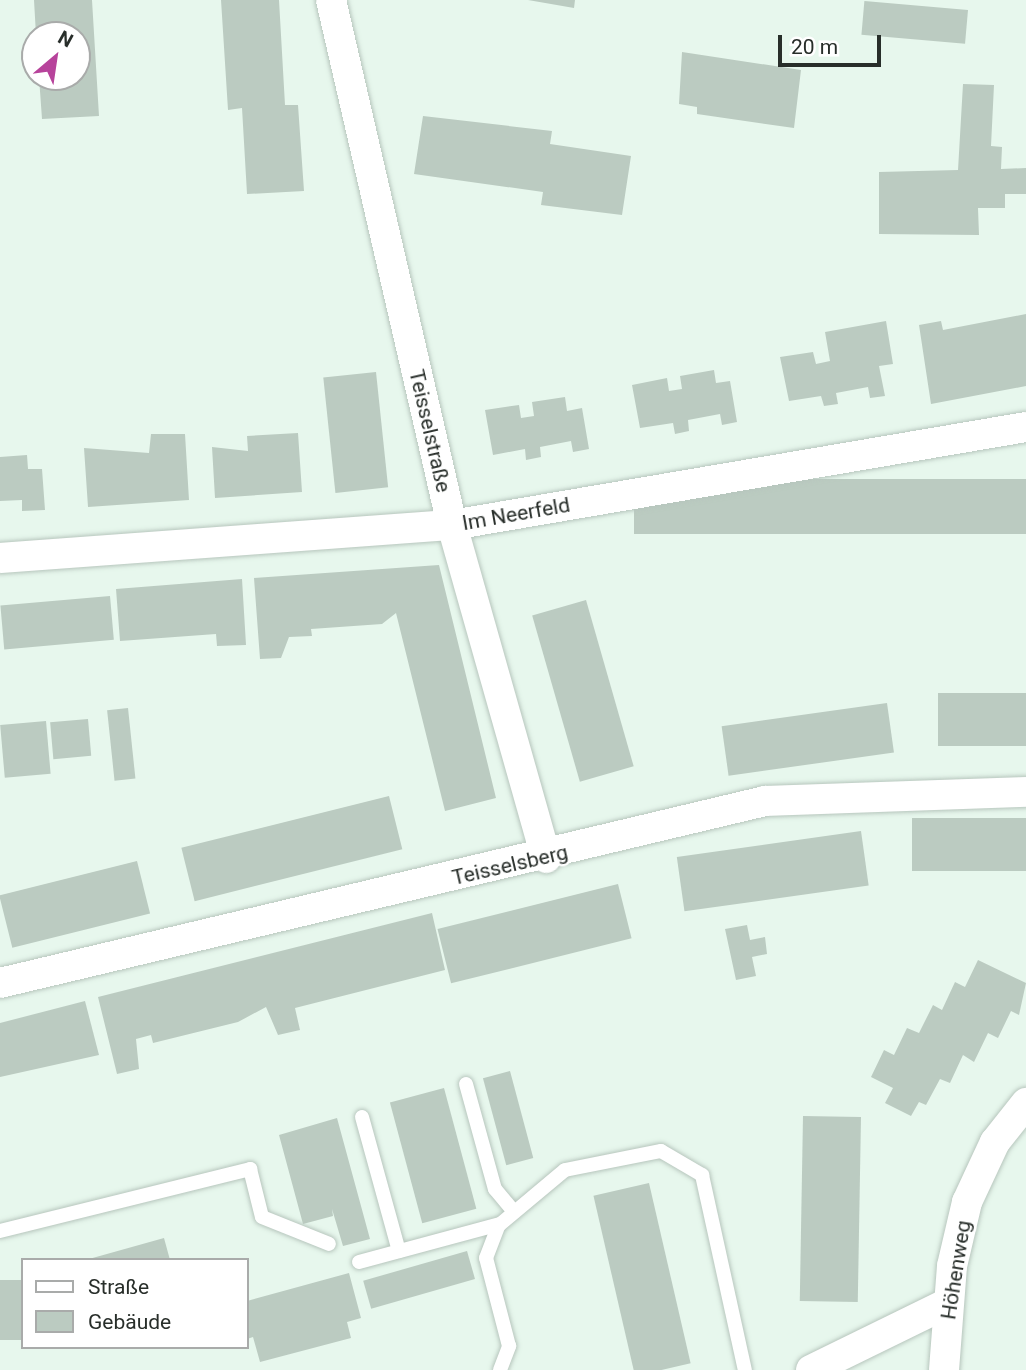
<!DOCTYPE html>
<html>
<head>
<meta charset="utf-8">
<style>
  body { margin:0 }
  #map { position:relative; width:1026px; height:1370px; overflow:hidden; background:#e7f7ed; font-family:Roboto,sans-serif }
  div>[style] { position:absolute }
  [style*='--x'] { left:calc(var(--x)*1px); top:calc(var(--y)*1px); width:calc(var(--w)*1px); rotate:calc(var(--a)*1deg) }
  .building>* { inset:0; background:#bbcbc1; transform-origin:0 0 }
  .roads { filter:drop-shadow(0 0 2px #b7c6bd) drop-shadow(0 0 2px #b7c6bd) }
  .service>* { height:14px; margin:-7px; padding:0 7px; transform-origin:7px; border-radius:7px; background:#fff }
  .minor>* { height:30px; margin:-15px; padding:0 15px; transform-origin:15px; border-radius:15px; background:#fff }
  span { translate:-50% -50%; white-space:nowrap; text-align:center; line-height:1.15; -webkit-text-stroke:5px #fff; paint-order:stroke }
  .street-label { font-size:21px; color:#282e2a }
  .legend { position:absolute; left:21px; top:1258px; width:228px; height:91px; box-sizing:border-box; background:#fff; border:2px solid #a9abaa; margin:0; padding:9px 12px; list-style:none; font-size:21px; color:#282e2a }
  .legend li { display:flex; align-items:center; gap:14px; height:35px }
  .legend b { width:35px; border:2px solid #a9abaa }
  .north { position:absolute; left:21px; top:21px; width:70px; height:70px; box-sizing:border-box; background:#fff; border:2px solid #a9abaa; border-radius:50%; rotate:29deg; font-size:19px; font-weight:700; line-height:28px; text-align:center; color:#282e2a }
  .north::after { content:''; display:block; margin:auto; width:24px; height:32px; background:#b7439b; clip-path:polygon(50% 0,100% 100%,50% 72%,0 100%) }
  .scale { position:absolute; left:778px; top:35px; width:103px; height:32px; box-sizing:border-box; border:4px solid #282e2a; border-top:0; padding-left:9px; font-size:21px; line-height:24px; white-space:nowrap; color:#282e2a; -webkit-text-stroke:5px #fff; paint-order:stroke }
</style>
</head>
<body>
<div id="map">
  <div class="building">
    <i style="clip-path:polygon(34px 0,92px 0,99px 116px,42px 119px,39px 77px,77px 77px,77px 35px,36px 35px)"></i>
    <i style="clip-path:polygon(221px 0,279px 0,285px 105px,298px 105px,304px 191px,247px 194px,242px 108px,228px 110px)"></i>
    <i style="clip-path:polygon(528px 0,575px 0,574px 8px)"></i>
    <i style="left:968px;top:10px;width:34px;height:104px;rotate:95deg"></i>
    <i style="clip-path:polygon(682px 52px,801px 70px,794px 128px,697px 114px,697px 107px,679px 104px)"></i>
    <i style="clip-path:polygon(963px 84px,994px 85px,991px 146px,1002px 147px,1001px 169px,1026px 168px,1026px 194px,1005px 194px,1005px 208px,978px 208px,979px 235px,879px 234px,879px 172px,958px 170px)"></i>
    <i style="clip-path:polygon(423px 116px,552px 131px,550px 144px,631px 156px,622px 215px,541px 205px,543px 192px,414px 174px)"></i>
    <i style="clip-path:polygon(1026px 314px,1026px 386px,931px 404px,919px 325px,941px 321px,943px 330px)"></i>
    <i style="clip-path:polygon(886px 321px,893px 364px,879px 366px,885px 396px,870px 398px,868px 387px,836px 393px,838px 404px,824px 406px,821px 396px,789px 401px,780px 357px,813px 352px,816px 364px,830px 361px,825px 332px)"></i>
    <i style="clip-path:polygon(714px 370px,716px 383px,730px 381px,737px 422px,722px 425px,720px 414px,688px 420px,689px 431px,675px 434px,673px 423px,640px 428px,632px 385px,667px 378px,669px 391px,682px 389px,680px 376px)"></i>
    <i style="left:376px;top:372px;width:116px;height:53px;rotate:84deg"></i>
    <i style="clip-path:polygon(565px 397px,567px 411px,582px 408px,589px 449px,573px 452px,571px 441px,540px 447px,541px 457px,526px 460px,525px 449px,493px 455px,485px 410px,519px 405px,521px 418px,534px 416px,532px 402px)"></i>
    <i style="clip-path:polygon(298px 433px,302px 492px,215px 498px,212px 447px,248px 451px,247px 436px)"></i>
    <i style="clip-path:polygon(151px 434px,185px 434px,189px 500px,88px 507px,84px 448px,149px 453px)"></i>
    <i style="clip-path:polygon(27px 455px,28px 469px,42px 469px,45px 510px,22px 511px,22px 500px,0 501px,0 457px)"></i>
    <i style="left:1026px;top:479px;width:55px;height:392px;rotate:90deg"></i>
    <i style="clip-path:polygon(439px 565px,496px 798px,445px 811px,396px 613px,382px 624px,311px 629px,312px 636px,289px 637px,281px 658px,260px 659px,254px 578px)"></i>
    <i style="clip-path:polygon(242px 579px,246px 645px,217px 646px,216px 634px,120px 641px,116px 589px)"></i>
    <i style="left:110px;top:596px;width:44px;height:110px;rotate:85deg"></i>
    <i style="left:586px;top:600px;width:173px;height:56px;rotate:74deg"></i>
    <i style="left:1026px;top:693px;width:53px;height:88px;rotate:90deg"></i>
    <i style="left:887px;top:703px;width:50px;height:167px;rotate:82deg"></i>
    <i style="left:128px;top:708px;width:71px;height:21px;rotate:84deg"></i>
    <i style="left:88px;top:719px;width:37px;height:38px;rotate:85deg"></i>
    <i style="left:46px;top:721px;width:53px;height:46px;rotate:85deg"></i>
    <i style="left:389px;top:796px;width:55px;height:214px;rotate:76deg"></i>
    <i style="left:1026px;top:818px;width:53px;height:114px;rotate:90deg"></i>
    <i style="left:861px;top:831px;width:55px;height:186px;rotate:82deg"></i>
    <i style="left:137px;top:861px;width:54px;height:142px;rotate:76deg"></i>
    <i style="left:618px;top:884px;width:56px;height:186px;rotate:76deg"></i>
    <i style="clip-path:polygon(432px 913px,445px 970px,295px 1008px,300px 1030px,278px 1035px,266px 1007px,238px 1022px,153px 1043px,151px 1035px,136px 1039px,139px 1069px,117px 1074px,98px 997px)"></i>
    <i style="clip-path:polygon(747px 925px,750px 940px,765px 937px,767px 954px,752px 957px,756px 976px,736px 980px,725px 929px)"></i>
    <i style="clip-path:polygon(978px 960px,1026px 983px,1019px 1015px,1011px 1011px,998px 1038px,988px 1033px,974px 1062px,963px 1055px,950px 1083px,940px 1079px,926px 1105px,919px 1102px,911px 1116px,885px 1103px,893px 1088px,871px 1077px,884px 1050px,894px 1055px,907px 1028px,919px 1033px,933px 1005px,942px 1010px,955px 982px,965px 987px)"></i>
    <i style="clip-path:polygon(85px 1001px,99px 1055px,0 1077px,0 1023px)"></i>
    <i style="left:510px;top:1071px;width:90px;height:28px;rotate:75deg"></i>
    <i style="left:444px;top:1088px;width:125px;height:56px;rotate:75deg"></i>
    <i style="left:803px;top:1116px;width:58px;height:185px;rotate:1deg"></i>
    <i style="clip-path:polygon(337px 1118px,370px 1239px,343px 1246px,332px 1209px,333px 1216px,303px 1224px,279px 1135px)"></i>
    <i style="left:649px;top:1183px;width:185px;height:57px;rotate:77deg"></i>
    <i style="clip-path:polygon(164px 1238px,170px 1260px,89px 1260px,89px 1259px)"></i>
    <i style="left:467px;top:1251px;width:29px;height:108px;rotate:74deg"></i>
    <i style="clip-path:polygon(349px 1273px,361px 1318px,347px 1322px,351px 1338px,260px 1362px,253px 1337px,247px 1339px,247px 1301px)"></i>
    <i style="left:23px;top:1280px;width:60px;height:23px;rotate:90deg"></i>
  </div>
  <div class="roads">
    <div class="service">
      <i style="--x:466;--y:1084;--w:109;--a:74.6"></i>
      <i style="--x:495;--y:1189;--w:26;--a:50"></i>
      <i style="--x:362;--y:1117;--w:139;--a:74.6"></i>
      <i style="--x:0;--y:1231;--w:258;--a:-13.9"></i>
      <i style="--x:250;--y:1169;--w:49;--a:76"></i>
      <i style="--x:262;--y:1217;--w:72;--a:21.9"></i>
      <i style="--x:359;--y:1262;--w:146;--a:-15.1"></i>
      <i style="--x:500;--y:1370;--w:26;--a:-69"></i>
      <i style="--x:509;--y:1346;--w:91;--a:-104.6"></i>
      <i style="--x:486;--y:1258;--w:34;--a:-69"></i>
      <i style="--x:498;--y:1226;--w:87;--a:-39.9"></i>
      <i style="--x:565;--y:1170;--w:98;--a:-11.2"></i>
      <i style="--x:661;--y:1151;--w:48;--a:30.3"></i>
      <i style="--x:702;--y:1175;--w:200;--a:77.6"></i>
    </div>
    <div class="minor">
      <i style="--x:331;--y:0;--w:539;--a:77.02"></i>
      <i style="--x:452;--y:525;--w:346;--a:74.2"></i>
      <i style="--x:0;--y:558;--w:453;--a:-4.2"></i>
      <i style="--x:452;--y:525;--w:582;--a:-9.69"></i>
      <i style="--x:0;--y:983;--w:786;--a:-13.38"></i>
      <i style="--x:765;--y:801;--w:261;--a:-2"></i>
      <i style="--x:811;--y:1370;--w:153;--a:-26.1"></i>
      <i style="--x:944;--y:1370;--w:104;--a:-85.6"></i>
      <i style="--x:952;--y:1266;--w:66;--a:-76.8"></i>
      <i style="--x:967;--y:1202;--w:66;--a:-65"></i>
      <i style="--x:995;--y:1142;--w:50;--a:-51.5"></i>
    </div>
  </div>
  <div class="street-label">
    <span style="left:430px;top:431px;rotate:77deg">Teisselstraße</span>
    <span style="left:516px;top:514px;rotate:-10deg">Im Neerfeld</span>
    <span style="left:510px;top:865px;rotate:-13deg">Teisselsberg</span>
    <span style="left:956px;top:1270px;rotate:-81deg">Höhenweg</span>
  </div>
  <ul class="legend">
  <li><b style="height:9px;background:#fff"></b>Straße</li>
  <li><b style="height:19px;background:#bbcbc1"></b>Gebäude</li>
  </ul>
  <div class="north">N</div>
  <div class="scale">20 m</div>
</div>
</body>
</html>
